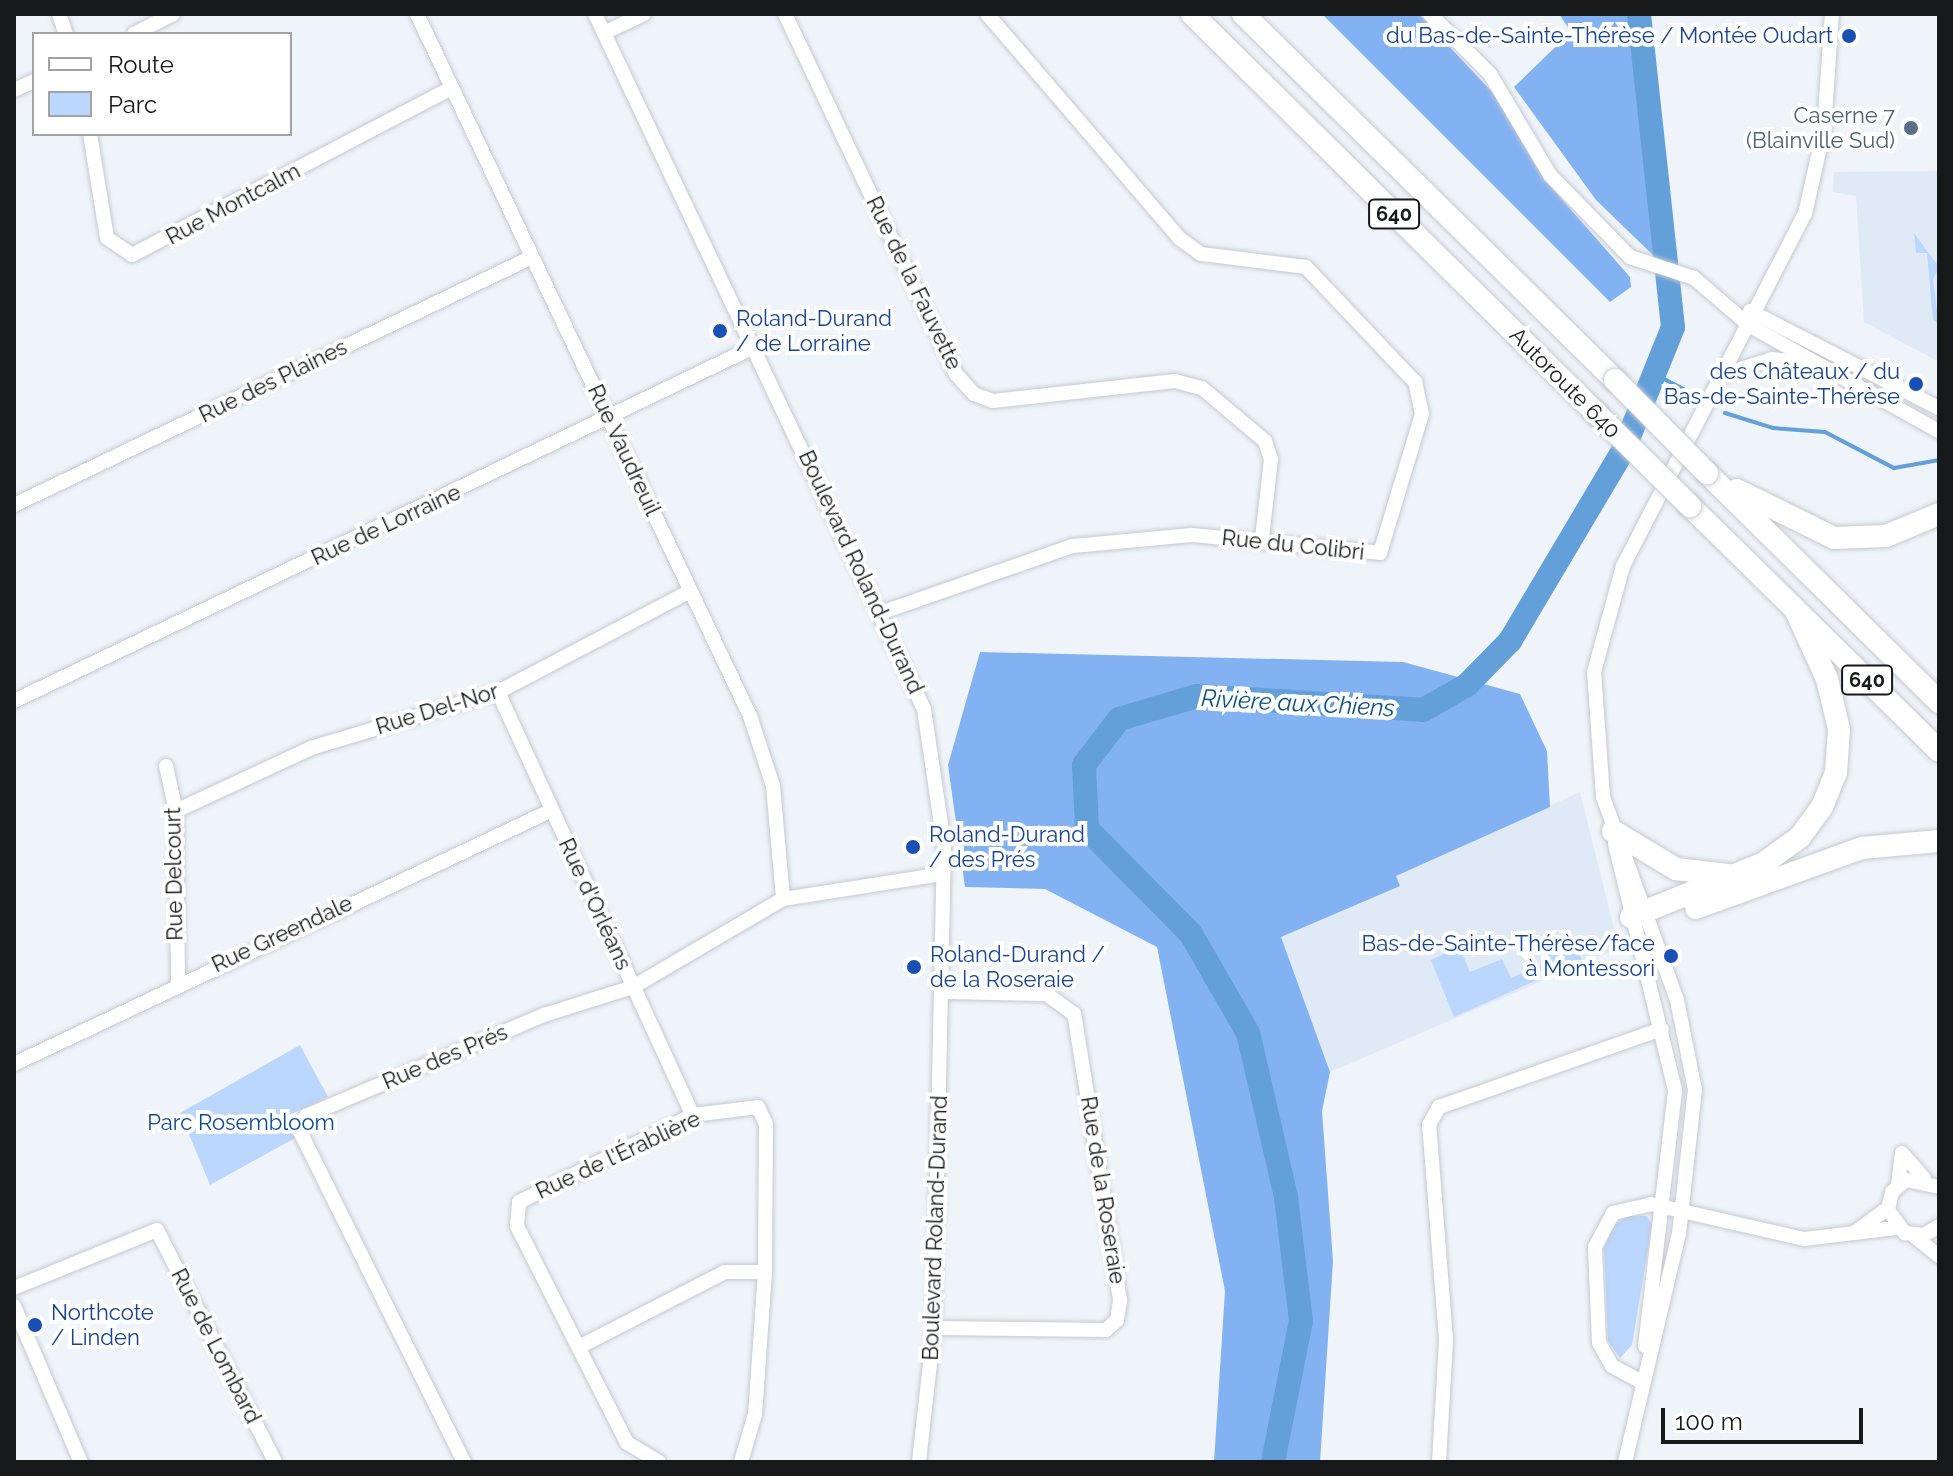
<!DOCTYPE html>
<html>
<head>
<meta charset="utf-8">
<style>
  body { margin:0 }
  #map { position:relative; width:1953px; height:1476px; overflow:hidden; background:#eff4fb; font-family:Raleway,sans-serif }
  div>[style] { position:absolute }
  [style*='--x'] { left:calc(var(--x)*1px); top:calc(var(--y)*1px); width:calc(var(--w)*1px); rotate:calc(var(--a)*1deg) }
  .built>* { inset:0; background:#e0e9f6 }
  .green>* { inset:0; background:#bbd7fe }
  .forest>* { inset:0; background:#83b2f3 }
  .stream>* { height:4px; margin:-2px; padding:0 2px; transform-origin:2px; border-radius:2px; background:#63a0da }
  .river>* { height:24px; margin:-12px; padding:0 12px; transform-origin:12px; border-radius:12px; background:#63a0da }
  .roads { filter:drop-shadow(0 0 2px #c5c9d0) drop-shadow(0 0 2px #c5c9d0) }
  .minor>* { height:14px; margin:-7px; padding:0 7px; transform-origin:7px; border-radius:7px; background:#fff }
  .highway>* { height:22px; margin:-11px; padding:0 11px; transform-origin:11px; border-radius:11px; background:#fff }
  .bridges { filter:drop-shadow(0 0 2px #c5c9d0) drop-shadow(0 0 2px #c5c9d0) }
  .highway-bridge>* { height:22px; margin:-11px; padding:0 11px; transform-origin:11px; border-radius:11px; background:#fff }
  .dots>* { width:22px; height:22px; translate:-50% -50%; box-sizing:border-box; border:4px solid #fff; border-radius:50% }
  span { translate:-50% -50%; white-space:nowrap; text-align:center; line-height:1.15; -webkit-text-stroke:8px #fff; paint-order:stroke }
  .shield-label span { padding:2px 6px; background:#fff; border:2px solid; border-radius:6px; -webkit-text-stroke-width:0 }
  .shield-label { font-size:20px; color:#16181a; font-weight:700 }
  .transit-label { font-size:22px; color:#164399 }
  .right { translate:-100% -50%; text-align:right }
  .left { translate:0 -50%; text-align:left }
  .service-label { font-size:22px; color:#4e5e75 }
  .street-label { font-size:22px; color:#16181a }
  .park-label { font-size:22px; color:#0c4b96 }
  .water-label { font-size:24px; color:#0b5187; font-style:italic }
  .frame { position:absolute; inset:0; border:16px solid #16181a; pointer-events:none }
  .legend { position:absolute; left:32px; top:32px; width:260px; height:104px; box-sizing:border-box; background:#fff; border:2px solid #a2a3a3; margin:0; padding:10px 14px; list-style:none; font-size:24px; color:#16181a }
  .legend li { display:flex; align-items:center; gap:16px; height:40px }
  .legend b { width:40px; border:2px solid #a2a3a3 }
  .scale { position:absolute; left:1661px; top:1408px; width:202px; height:36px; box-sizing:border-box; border:4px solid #16181a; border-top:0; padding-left:10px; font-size:24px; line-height:28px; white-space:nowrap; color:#16181a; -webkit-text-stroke:6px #fff; paint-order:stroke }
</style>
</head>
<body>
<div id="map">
  <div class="built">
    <i style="clip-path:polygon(1939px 171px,1939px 362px,1864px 322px,1856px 196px,1833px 192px,1834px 172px)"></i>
    <i style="clip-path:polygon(1580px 792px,1619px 948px,1330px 1072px,1281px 937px,1399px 886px,1396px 876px)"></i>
  </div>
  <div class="green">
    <i style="clip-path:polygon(1914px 233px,1939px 267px,1933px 280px,1939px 324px,1933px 320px,1927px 253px,1916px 253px)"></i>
    <i style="clip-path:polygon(1570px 935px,1582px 960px,1454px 1017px,1431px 960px,1459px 946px,1470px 972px,1502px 959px,1511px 978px,1550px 961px,1544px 946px)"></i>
    <i style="clip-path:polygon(300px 1045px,328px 1097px,287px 1116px,295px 1138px,210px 1185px,180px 1113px)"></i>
    <i style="clip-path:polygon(1629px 1215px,1647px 1216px,1652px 1225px,1632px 1345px,1620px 1358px,1608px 1341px,1604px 1248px,1611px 1227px)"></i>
  </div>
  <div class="forest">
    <i style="clip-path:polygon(1322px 14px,1419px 14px,1493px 93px,1545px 180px,1630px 277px,1631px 287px,1610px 302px)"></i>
    <i style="clip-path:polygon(1559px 14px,1651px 14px,1657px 259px,1596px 200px,1514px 87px,1571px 32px)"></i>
    <i style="clip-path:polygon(980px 652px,1403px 662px,1520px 694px,1547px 751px,1550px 807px,1396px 876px,1400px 886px,1281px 937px,1330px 1072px,1322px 1111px,1333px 1261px,1320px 1462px,1214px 1462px,1225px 1291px,1157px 947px,1045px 889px,965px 887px,948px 765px)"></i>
  </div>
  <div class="stream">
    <i style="--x:1656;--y:375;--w:31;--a:27"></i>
    <i style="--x:1725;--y:413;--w:50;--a:17.4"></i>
    <i style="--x:1773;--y:428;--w:52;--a:4.4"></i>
    <i style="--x:1825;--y:432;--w:78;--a:27.6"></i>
    <i style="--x:1894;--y:468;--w:46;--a:-10.1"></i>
  </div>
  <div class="river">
    <i style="--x:1273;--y:1462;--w:144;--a:-78.8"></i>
    <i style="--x:1301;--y:1321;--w:125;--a:-96.9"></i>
    <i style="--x:1286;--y:1197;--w:168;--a:-103"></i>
    <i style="--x:1248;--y:1033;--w:114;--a:-119.9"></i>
    <i style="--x:1191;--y:934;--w:148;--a:-134.7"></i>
    <i style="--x:1087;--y:829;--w:64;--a:-92.7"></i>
    <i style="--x:1084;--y:765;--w:58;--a:-52.7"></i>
    <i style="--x:1119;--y:719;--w:81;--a:-16.4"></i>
    <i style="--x:1197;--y:696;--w:226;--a:3.5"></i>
    <i style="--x:1423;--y:710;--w:51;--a:-29.6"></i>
    <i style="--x:1467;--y:685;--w:62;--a:-45.7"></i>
    <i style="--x:1510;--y:641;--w:223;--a:-59.3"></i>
    <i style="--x:1624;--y:449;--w:131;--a:-68.1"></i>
    <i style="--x:1673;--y:327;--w:315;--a:-96.2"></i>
  </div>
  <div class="roads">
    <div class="minor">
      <i style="--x:59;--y:14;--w:21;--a:71"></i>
      <i style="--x:417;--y:14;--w:777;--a:64.62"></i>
      <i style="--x:750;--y:716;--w:74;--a:71.8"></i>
      <i style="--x:773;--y:786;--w:113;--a:84.9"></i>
      <i style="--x:595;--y:14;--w:769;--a:64.67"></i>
      <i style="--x:924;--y:709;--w:136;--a:81.6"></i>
      <i style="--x:944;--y:844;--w:484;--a:91.2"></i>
      <i style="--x:934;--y:1328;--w:135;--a:96.4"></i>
      <i style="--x:785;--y:14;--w:399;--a:64.6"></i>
      <i style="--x:956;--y:374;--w:27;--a:48"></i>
      <i style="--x:974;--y:394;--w:20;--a:20"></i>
      <i style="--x:993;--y:401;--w:183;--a:-6.3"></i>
      <i style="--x:1175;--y:381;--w:28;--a:15"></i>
      <i style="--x:1202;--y:388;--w:82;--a:40.1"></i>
      <i style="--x:1265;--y:441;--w:19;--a:72"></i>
      <i style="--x:1271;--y:459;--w:80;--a:96.5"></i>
      <i style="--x:1430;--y:14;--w:85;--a:45"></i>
      <i style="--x:1490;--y:74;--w:117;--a:59.3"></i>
      <i style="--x:1550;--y:175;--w:115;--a:45.7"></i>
      <i style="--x:1630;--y:257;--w:67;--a:18.2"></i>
      <i style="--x:1694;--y:278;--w:74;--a:40.6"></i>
      <i style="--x:1750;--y:326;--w:216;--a:29.1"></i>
      <i style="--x:604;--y:33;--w:44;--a:-25.4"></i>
      <i style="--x:134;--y:34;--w:44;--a:-27.1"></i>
      <i style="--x:14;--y:90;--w:22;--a:-24"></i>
      <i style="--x:90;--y:134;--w:105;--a:80.7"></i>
      <i style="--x:107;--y:238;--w:30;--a:34"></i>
      <i style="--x:132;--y:255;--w:361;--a:-27.6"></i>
      <i style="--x:1750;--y:311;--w:212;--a:27.2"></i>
      <i style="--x:1725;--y:374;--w:49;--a:-17.7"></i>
      <i style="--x:1772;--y:359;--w:33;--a:7"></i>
      <i style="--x:14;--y:505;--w:574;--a:-25.58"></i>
      <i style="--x:883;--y:612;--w:201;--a:-19.2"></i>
      <i style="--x:1073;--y:546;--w:119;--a:-5.3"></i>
      <i style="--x:1191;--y:535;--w:190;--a:5.4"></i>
      <i style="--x:1380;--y:553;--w:145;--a:-73.2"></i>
      <i style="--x:1422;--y:414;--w:33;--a:-102"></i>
      <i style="--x:1415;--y:382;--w:158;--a:-133.5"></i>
      <i style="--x:1306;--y:267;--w:106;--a:-172.9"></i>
      <i style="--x:1201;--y:254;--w:26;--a:-144"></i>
      <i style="--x:1180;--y:239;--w:296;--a:-130.6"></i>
      <i style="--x:498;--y:692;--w:466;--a:65.3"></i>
      <i style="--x:14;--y:701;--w:823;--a:-25.57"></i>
      <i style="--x:166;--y:766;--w:46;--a:77.5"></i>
      <i style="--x:176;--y:811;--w:171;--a:89.3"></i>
      <i style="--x:176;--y:811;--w:149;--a:-25"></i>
      <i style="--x:311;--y:748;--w:195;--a:-16.7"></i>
      <i style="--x:498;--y:692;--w:217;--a:-27.7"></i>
      <i style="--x:1615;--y:844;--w:254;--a:76.3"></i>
      <i style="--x:1675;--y:1091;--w:257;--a:96.7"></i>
      <i style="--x:14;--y:1064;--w:595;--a:-25.27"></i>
      <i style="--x:1898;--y:1185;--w:32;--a:-83"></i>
      <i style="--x:1902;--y:1153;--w:33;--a:49"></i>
      <i style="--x:1939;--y:1187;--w:34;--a:-168"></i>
      <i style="--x:1906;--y:1180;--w:18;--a:139"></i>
      <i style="--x:1892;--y:1192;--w:18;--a:103"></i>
      <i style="--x:1888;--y:1210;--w:29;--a:54"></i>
      <i style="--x:1905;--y:1233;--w:19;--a:6"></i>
      <i style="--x:1924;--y:1235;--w:17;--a:-31"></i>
      <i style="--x:1888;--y:1208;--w:42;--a:143.7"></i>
      <i style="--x:1854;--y:1233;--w:42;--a:-6.8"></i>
      <i style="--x:1914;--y:1236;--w:32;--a:39"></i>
      <i style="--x:14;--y:1288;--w:154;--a:-22.1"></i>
      <i style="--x:157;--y:1230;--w:260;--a:63"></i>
      <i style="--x:14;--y:1306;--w:170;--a:66.8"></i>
      <i style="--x:934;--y:1328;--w:172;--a:0.7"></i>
      <i style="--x:1106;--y:1330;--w:15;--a:-42"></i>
      <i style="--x:1117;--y:1320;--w:20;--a:-81"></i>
      <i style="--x:1120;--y:1300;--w:290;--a:-99.1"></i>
      <i style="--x:1074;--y:1014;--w:34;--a:-144"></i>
      <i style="--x:1046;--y:994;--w:105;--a:-178.9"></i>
      <i style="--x:579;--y:1347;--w:164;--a:-27.2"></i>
      <i style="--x:725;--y:1272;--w:40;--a:0"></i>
      <i style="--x:1642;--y:1382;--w:34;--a:-152"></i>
      <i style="--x:1612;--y:1366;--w:26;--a:-119"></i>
      <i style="--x:1599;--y:1343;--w:96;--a:-92.4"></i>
      <i style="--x:1595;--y:1247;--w:38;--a:-62"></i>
      <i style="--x:1613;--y:1213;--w:39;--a:-13"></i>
      <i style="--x:1651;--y:1204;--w:157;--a:12.9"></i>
      <i style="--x:1804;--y:1239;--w:50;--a:-6.8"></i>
      <i style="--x:464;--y:1462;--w:369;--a:-116.4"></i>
      <i style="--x:300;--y:1132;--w:17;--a:-69"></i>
      <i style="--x:306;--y:1116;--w:259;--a:-23"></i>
      <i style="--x:544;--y:1015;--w:93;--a:-17.5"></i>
      <i style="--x:633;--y:987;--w:174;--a:-30.4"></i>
      <i style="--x:783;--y:899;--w:162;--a:-8.9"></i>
      <i style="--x:659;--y:1462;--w:37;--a:-149"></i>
      <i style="--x:627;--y:1443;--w:243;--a:-116.9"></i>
      <i style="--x:517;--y:1226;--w:24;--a:-85"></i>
      <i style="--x:519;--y:1202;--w:195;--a:-26.6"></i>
      <i style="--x:693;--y:1115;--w:65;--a:-7"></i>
      <i style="--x:758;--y:1107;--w:19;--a:65"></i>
      <i style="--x:766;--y:1124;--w:148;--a:90.4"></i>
      <i style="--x:765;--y:1272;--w:142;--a:94"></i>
      <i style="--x:755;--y:1414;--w:50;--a:106.3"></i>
      <i style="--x:1439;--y:1462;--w:123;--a:-86.7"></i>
      <i style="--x:1446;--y:1339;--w:215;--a:-94.5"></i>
      <i style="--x:1429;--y:1125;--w:21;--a:-61"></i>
      <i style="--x:1439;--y:1107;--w:236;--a:-19.3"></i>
      <i style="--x:1625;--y:1462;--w:234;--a:-76.7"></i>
      <i style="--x:1679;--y:1234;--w:145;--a:-83.7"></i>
      <i style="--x:1695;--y:1090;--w:92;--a:-101.3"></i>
      <i style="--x:1677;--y:1000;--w:216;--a:-110"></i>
      <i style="--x:1603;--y:797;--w:125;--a:-94.1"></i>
      <i style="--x:1594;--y:672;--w:110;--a:-74.7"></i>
      <i style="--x:1623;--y:566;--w:396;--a:-62.7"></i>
      <i style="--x:1805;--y:214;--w:86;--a:-77.3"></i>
      <i style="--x:1824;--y:130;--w:116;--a:-86.1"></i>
    </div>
    <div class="highway">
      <i style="--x:1192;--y:14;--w:569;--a:44.64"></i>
      <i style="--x:1243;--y:14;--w:522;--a:44.53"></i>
      <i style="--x:1707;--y:473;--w:326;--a:44.6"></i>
      <i style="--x:1737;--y:490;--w:108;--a:26.3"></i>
      <i style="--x:1834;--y:538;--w:52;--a:-2.2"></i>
      <i style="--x:1886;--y:536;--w:57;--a:-22.5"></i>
      <i style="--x:1690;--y:506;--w:349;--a:44.5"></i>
      <i style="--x:1613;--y:831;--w:74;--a:31.1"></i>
      <i style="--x:1676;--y:869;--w:52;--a:6.6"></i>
      <i style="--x:1696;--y:908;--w:177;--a:-19.9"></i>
      <i style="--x:1862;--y:848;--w:77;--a:-5.2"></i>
      <i style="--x:1631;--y:917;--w:144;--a:-22.1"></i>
      <i style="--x:1764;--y:863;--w:44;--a:-35.8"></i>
      <i style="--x:1800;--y:837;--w:37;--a:-54"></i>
      <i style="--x:1822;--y:807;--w:37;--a:-68"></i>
      <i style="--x:1836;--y:773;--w:44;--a:-86.1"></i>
      <i style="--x:1839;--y:729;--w:51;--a:-103.5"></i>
      <i style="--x:1827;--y:679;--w:77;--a:-114.6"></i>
    </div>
  </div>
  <div class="bridges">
    <div class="highway-bridge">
      <i style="--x:1615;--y:380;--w:131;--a:45.3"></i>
      <i style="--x:1597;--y:414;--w:131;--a:44.7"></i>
    </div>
  </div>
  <div class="dots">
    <i style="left:1849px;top:36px;background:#1a4fb4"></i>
    <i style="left:1911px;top:128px;background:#5c6f8a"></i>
    <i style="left:720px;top:331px;background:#1a4fb4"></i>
    <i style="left:1916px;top:384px;background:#1a4fb4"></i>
    <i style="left:913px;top:847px;background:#1a4fb4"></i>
    <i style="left:1671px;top:956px;background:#1a4fb4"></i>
    <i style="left:914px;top:967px;background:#1a4fb4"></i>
    <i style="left:35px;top:1325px;background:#1a4fb4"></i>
  </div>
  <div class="shield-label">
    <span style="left:1394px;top:214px">640</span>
    <span style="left:1867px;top:680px">640</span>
  </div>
  <div class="transit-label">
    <span class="right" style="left:1833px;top:36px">du Bas-de-Sainte-Thérèse / Montée Oudart</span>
    <span class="left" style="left:736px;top:331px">Roland-Durand<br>/ de Lorraine</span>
    <span class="right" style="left:1900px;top:384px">des Châteaux / du<br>Bas-de-Sainte-Thérèse</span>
    <span class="left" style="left:929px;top:847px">Roland-Durand<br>/ des Prés</span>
    <span class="right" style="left:1655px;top:956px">Bas-de-Sainte-Thérèse/face<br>à Montessori</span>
    <span class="left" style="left:930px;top:967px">Roland-Durand /<br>de la Roseraie</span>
    <span class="left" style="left:51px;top:1325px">Northcote<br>/ Linden</span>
  </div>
  <div class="service-label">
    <span class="right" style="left:1895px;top:128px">Caserne 7<br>(Blainville Sud)</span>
  </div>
  <div class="street-label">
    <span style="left:233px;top:204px;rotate:-28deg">Rue Montcalm</span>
    <span style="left:914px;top:283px;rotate:64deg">Rue de la Fauvette</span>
    <span style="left:273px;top:381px;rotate:-26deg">Rue des Plaines</span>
    <span style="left:1565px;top:383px;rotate:45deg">Autoroute 640</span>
    <span style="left:624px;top:450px;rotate:65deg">Rue Vaudreuil</span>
    <span style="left:386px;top:525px;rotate:-25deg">Rue de Lorraine</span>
    <span style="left:1293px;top:545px;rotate:6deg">Rue du Colibri</span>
    <span style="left:861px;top:572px;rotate:65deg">Boulevard Roland-Durand</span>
    <span style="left:437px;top:709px;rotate:-17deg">Rue Del-Nor</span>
    <span style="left:174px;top:874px;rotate:-91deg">Rue Delcourt</span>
    <span style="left:595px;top:904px;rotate:65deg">Rue d'Orléans</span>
    <span style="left:282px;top:934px;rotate:-25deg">Rue Greendale</span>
    <span style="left:445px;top:1057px;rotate:-23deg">Rue des Prés</span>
    <span style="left:618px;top:1155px;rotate:-25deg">Rue de l'Érablière</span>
    <span style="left:1103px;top:1190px;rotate:81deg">Rue de la Roseraie</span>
    <span style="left:935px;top:1228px;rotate:-88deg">Boulevard Roland-Durand</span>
    <span style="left:216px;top:1346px;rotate:63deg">Rue de Lombard</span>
  </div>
  <div class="park-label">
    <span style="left:241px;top:1123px">Parc Rosembloom</span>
  </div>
  <div class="water-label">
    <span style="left:1298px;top:703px;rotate:3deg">Rivière aux Chiens</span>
  </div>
  <div class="frame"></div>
  <ul class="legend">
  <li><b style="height:10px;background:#fff"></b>Route</li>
  <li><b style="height:22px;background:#bbd7fe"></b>Parc</li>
  </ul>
  <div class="scale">100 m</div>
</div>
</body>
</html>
